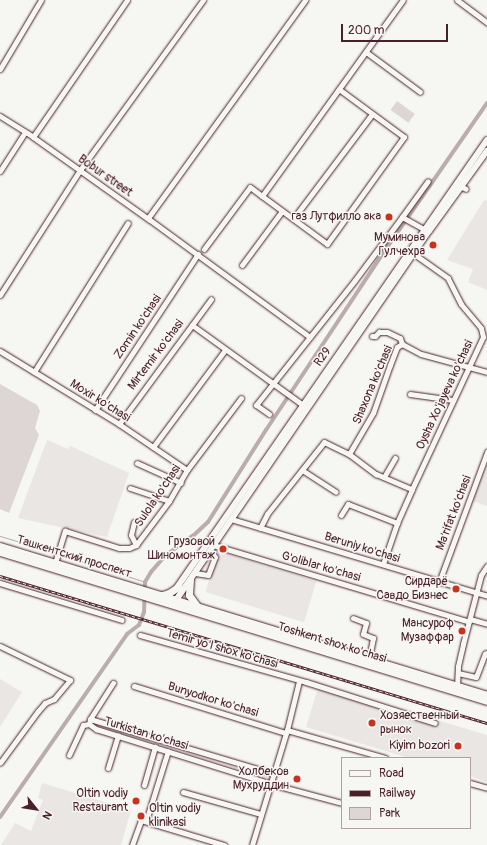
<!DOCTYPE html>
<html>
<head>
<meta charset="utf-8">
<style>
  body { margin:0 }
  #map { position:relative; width:487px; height:845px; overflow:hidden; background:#f6f6f2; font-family:Pangolin,sans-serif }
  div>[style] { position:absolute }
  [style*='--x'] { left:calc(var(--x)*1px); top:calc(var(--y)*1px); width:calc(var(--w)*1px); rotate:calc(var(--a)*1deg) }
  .built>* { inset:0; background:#e9e6e3; transform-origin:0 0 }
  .green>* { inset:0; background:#ddd6d5; transform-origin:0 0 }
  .stream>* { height:1px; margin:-0.5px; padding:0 0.5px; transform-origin:0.5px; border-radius:0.5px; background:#bbadae }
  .canal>* { height:4px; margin:-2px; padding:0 2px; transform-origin:2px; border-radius:2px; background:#bbadae }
  .roads { filter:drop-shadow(0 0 1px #4a1f2b) drop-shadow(0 0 1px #4a1f2b) }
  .minor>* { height:5px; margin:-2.5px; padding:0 2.5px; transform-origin:2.5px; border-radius:2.5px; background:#f6f6f2 }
  .major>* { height:6px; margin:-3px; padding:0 3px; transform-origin:3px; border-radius:3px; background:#f6f6f2 }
  .highway>* { height:7px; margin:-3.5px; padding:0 3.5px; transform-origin:3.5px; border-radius:3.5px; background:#f6f6f2 }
  .rail>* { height:2.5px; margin-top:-1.25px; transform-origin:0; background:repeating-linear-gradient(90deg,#f6f6f2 0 3px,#4a1f2b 0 6px); box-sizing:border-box; border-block:1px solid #4a1f2b }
  .dots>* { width:11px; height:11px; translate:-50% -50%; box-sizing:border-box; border:2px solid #f6f6f2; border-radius:50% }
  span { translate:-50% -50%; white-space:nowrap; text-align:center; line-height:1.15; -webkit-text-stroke:3px #f6f6f2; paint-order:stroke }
  .street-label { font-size:12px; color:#4a1f2b }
  .poi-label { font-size:12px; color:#4a1f2b }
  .right { translate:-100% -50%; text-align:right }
  .left { translate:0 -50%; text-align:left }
  .legend { position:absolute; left:341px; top:757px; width:130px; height:72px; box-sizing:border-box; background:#f6f6f2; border:1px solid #b1a0a2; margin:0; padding:5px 7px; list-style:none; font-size:12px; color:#4a1f2b }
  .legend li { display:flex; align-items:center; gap:8px; height:20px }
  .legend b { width:20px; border:1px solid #b1a0a2 }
  .north { position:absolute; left:16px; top:789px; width:40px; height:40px; -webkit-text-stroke:3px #f6f6f2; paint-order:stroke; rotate:120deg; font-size:11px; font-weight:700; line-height:16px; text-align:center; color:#4a1f2b }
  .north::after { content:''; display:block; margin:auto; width:14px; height:18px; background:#4a1f2b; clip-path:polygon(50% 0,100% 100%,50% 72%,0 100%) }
  .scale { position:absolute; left:341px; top:24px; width:107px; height:18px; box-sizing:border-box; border:2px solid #4a1f2b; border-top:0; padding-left:5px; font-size:12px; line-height:14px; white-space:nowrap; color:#4a1f2b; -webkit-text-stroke:3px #f6f6f2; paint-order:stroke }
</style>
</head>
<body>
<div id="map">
  <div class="built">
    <i style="clip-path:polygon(484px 200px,487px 201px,487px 290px,468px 282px,473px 269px,447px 260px)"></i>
    <i style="clip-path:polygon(47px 440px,68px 449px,70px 446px,129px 473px,107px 537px,18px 518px)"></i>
    <i style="clip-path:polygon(487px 464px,487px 506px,472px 501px)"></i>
    <i style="left:218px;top:551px;width:103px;height:43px;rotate:17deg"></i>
    <i style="clip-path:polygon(0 679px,22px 692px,0 727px)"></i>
    <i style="clip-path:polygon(319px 685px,487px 735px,487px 782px,470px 776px,470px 758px,409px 758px,306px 727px)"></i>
    <i style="clip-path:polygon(42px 783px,131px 810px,121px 845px,1px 845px,15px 823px,31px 831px,43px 800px,38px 798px)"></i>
  </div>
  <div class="green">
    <i style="left:397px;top:101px;width:22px;height:11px;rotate:36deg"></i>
    <i style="clip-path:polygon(0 384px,37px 405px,40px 411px,35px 428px,39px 435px,9px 513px,0 509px)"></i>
  </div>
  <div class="stream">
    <i style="--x:0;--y:536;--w:59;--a:16.6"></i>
    <i style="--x:60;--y:554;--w:89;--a:18.2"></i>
  </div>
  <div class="canal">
    <i style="--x:0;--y:817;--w:223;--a:-55.2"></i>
    <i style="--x:127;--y:634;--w:15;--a:-37"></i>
    <i style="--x:139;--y:625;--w:14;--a:-69"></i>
    <i style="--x:144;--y:612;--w:30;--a:-88"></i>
    <i style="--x:145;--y:582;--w:12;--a:-59"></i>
    <i style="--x:151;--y:572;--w:23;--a:-49"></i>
    <i style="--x:166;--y:555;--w:34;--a:-36"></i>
    <i style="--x:194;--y:535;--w:19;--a:-43"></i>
    <i style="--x:208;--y:522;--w:109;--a:-57.8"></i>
    <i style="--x:266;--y:430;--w:221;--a:-56.5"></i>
    <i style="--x:388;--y:246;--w:174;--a:-55.3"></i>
  </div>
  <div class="roads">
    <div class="minor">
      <i style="--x:457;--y:0;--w:38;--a:37"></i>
      <i style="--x:366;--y:52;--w:67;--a:36.5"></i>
      <i style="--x:0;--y:69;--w:80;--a:-59.3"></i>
      <i style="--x:0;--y:116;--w:39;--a:32"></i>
      <i style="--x:33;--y:137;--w:143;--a:35.4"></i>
      <i style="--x:150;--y:220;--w:198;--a:36.2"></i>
      <i style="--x:33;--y:137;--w:166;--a:-55.5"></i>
      <i style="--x:0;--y:171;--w:46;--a:-57.3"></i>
      <i style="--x:462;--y:187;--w:4;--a:27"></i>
      <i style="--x:262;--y:196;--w:81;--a:36.4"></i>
      <i style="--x:327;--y:244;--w:132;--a:-54.3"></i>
      <i style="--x:404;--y:137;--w:81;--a:-143.6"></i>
      <i style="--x:402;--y:217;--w:44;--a:-54.2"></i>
      <i style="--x:148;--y:218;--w:269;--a:-54.2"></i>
      <i style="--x:293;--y:219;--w:131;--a:-53"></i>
      <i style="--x:204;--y:249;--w:77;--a:-53.4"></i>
      <i style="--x:250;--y:187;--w:15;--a:37"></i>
      <i style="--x:262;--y:196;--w:241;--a:-54.3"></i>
      <i style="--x:242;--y:265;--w:67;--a:-53.5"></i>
      <i style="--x:0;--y:295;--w:148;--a:-57.4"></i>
      <i style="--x:80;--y:170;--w:210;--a:-54.1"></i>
      <i style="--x:192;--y:325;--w:137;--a:35.8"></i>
      <i style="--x:372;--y:336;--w:3;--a:0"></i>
      <i style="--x:375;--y:336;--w:6;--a:-45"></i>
      <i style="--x:379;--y:332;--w:8;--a:0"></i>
      <i style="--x:387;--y:332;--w:14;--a:25"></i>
      <i style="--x:400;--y:338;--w:6;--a:72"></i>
      <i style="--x:402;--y:344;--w:21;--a:28"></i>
      <i style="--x:421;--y:354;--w:68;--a:15.3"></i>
      <i style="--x:0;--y:351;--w:140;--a:31.5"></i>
      <i style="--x:119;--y:424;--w:82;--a:34.1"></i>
      <i style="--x:34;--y:372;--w:176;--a:-57.8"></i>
      <i style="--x:410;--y:394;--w:43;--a:7.9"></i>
      <i style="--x:95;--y:410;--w:187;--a:-56.6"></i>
      <i style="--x:269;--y:414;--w:16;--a:-145"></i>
      <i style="--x:256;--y:405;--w:159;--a:-51.6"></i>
      <i style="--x:355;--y:280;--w:79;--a:-53.3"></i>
      <i style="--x:402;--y:217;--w:25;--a:29"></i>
      <i style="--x:119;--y:424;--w:155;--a:-53.6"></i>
      <i style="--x:153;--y:447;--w:121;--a:-53.4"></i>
      <i style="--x:349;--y:454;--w:48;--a:-59.7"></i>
      <i style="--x:373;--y:413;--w:51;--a:-70.5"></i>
      <i style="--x:390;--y:365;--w:19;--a:-69"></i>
      <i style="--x:397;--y:347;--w:6;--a:-31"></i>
      <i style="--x:137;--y:463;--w:48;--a:24.4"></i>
      <i style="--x:302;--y:470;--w:40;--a:32.9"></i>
      <i style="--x:384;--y:477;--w:22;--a:-60"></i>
      <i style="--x:130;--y:488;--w:41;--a:18.4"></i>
      <i style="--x:341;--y:515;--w:13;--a:-58"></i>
      <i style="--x:348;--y:504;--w:53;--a:21.2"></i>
      <i style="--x:231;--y:519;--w:267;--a:16.7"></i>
      <i style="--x:134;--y:522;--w:13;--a:103"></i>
      <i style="--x:131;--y:535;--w:11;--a:63"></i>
      <i style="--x:260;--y:528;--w:16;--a:-63"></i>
      <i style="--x:267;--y:514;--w:92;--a:-51.6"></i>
      <i style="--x:324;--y:442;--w:28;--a:26"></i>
      <i style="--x:349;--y:454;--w:34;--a:37"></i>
      <i style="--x:376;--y:474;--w:39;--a:23"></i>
      <i style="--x:213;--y:545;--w:267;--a:16.7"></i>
      <i style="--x:55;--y:563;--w:34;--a:-73"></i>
      <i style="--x:65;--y:531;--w:57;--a:17.5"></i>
      <i style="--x:119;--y:548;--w:10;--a:0"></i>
      <i style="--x:129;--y:548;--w:8;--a:-23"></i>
      <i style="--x:136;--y:545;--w:55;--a:-53.1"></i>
      <i style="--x:169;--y:501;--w:36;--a:-60"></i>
      <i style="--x:187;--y:470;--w:90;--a:-53.1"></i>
      <i style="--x:383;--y:564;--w:43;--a:-71.1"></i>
      <i style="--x:397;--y:523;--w:37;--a:-66"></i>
      <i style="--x:412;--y:489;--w:168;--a:-65"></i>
      <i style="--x:483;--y:337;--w:9;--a:-103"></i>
      <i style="--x:481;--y:328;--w:31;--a:-130"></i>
      <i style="--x:461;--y:304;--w:29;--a:-117"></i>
      <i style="--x:448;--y:278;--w:42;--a:-144.8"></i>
      <i style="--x:195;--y:573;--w:13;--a:9"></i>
      <i style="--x:208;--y:575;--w:19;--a:-69"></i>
      <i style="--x:215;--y:557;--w:9;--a:-126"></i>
      <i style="--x:439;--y:582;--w:139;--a:-69.7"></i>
      <i style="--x:0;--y:583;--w:127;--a:16.9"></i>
      <i style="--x:353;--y:618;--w:14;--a:21"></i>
      <i style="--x:366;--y:623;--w:11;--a:105"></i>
      <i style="--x:363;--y:634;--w:11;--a:22"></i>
      <i style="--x:373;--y:638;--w:21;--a:101"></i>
      <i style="--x:470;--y:619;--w:18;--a:16"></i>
      <i style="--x:140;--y:635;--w:173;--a:15.8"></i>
      <i style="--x:306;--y:682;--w:135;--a:17.6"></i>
      <i style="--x:0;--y:646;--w:78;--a:25.9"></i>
      <i style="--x:70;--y:680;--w:25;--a:130"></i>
      <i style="--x:54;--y:699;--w:10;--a:156"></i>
      <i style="--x:45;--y:703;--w:11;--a:131"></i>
      <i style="--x:38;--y:711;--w:64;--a:126.2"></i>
      <i style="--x:458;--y:673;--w:18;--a:13"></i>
      <i style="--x:476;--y:677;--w:25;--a:-69"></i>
      <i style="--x:485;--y:654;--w:2;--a:-27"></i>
      <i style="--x:134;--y:686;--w:159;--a:17.2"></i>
      <i style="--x:457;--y:686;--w:20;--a:-87"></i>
      <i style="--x:458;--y:666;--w:23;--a:-77"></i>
      <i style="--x:463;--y:644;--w:71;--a:-75.4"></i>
      <i style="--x:481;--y:575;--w:11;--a:-56"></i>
      <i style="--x:90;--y:719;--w:5;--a:101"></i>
      <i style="--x:89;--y:724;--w:9;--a:36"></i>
      <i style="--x:96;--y:729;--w:183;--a:17.4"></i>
      <i style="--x:271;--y:784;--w:73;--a:15"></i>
      <i style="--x:90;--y:719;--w:192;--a:16.6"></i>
      <i style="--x:90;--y:719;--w:43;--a:-57.4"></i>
      <i style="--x:287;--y:730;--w:102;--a:15.9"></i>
      <i style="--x:69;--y:755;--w:33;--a:-65"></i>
      <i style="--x:83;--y:725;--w:6;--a:-9"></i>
      <i style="--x:108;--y:768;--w:34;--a:-73"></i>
      <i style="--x:470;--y:783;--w:18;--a:16"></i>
      <i style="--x:144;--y:785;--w:40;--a:-74"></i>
      <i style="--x:183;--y:792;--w:81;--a:15.8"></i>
      <i style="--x:146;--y:821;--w:73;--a:-72.6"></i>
      <i style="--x:132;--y:845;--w:27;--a:-70"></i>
      <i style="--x:141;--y:820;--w:87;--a:16.8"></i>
      <i style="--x:252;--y:845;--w:120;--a:-73.1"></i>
      <i style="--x:287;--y:730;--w:50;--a:-76.2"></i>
    </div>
    <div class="major">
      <i style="--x:176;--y:589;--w:546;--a:-55.29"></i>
      <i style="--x:174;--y:603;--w:451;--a:-55.6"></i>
      <i style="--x:429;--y:231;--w:99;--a:-54.1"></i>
    </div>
    <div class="highway">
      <i style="--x:0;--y:546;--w:509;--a:17.01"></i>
      <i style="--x:0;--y:552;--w:509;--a:17.01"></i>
      <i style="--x:190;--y:580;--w:15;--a:94"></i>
      <i style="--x:189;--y:595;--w:14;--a:54"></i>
      <i style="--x:162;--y:595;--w:7;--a:-16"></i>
      <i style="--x:169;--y:593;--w:11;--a:-34"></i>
    </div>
  </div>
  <div class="rail">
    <i style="--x:0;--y:576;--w:509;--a:16.8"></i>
  </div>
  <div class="dots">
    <i style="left:389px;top:217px;background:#c8321e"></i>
    <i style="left:433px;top:245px;background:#c8321e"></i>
    <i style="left:223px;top:549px;background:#c8321e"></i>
    <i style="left:456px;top:589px;background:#c8321e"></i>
    <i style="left:462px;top:631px;background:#c8321e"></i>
    <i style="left:372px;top:723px;background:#c8321e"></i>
    <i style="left:458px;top:746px;background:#c8321e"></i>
    <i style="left:297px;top:779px;background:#c8321e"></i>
    <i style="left:136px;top:801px;background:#c8321e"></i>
    <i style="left:141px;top:816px;background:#c8321e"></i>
  </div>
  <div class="street-label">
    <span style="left:105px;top:176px;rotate:35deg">Bobur street</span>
    <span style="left:138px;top:327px;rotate:-56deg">Zomin ko'chasi</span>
    <span style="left:156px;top:355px;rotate:-53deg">Mirtemir ko'chasi</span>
    <span style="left:323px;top:357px;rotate:-55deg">R29</span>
    <span style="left:373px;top:385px;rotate:-67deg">Shaxona ko'chasi</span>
    <span style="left:445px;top:395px;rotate:-65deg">Oysha Xo'jayeva ko'chasi</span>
    <span style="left:100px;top:401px;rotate:32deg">Moxir ko'chasi</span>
    <span style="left:158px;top:496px;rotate:-56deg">Sulola ko'chasi</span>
    <span style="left:454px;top:513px;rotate:-69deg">Ma'rifat ko'chasi</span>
    <span style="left:362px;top:548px;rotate:17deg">Beruniy ko'chasi</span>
    <span style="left:74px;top:557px;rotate:17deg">Ташкентский проспект</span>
    <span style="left:321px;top:567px;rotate:16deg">G'oliblar ko'chasi</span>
    <span style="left:332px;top:643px;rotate:17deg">Toshkent shox ko'chasi</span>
    <span style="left:222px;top:649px;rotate:16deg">Temir yo'l shox ko'chasi</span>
    <span style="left:213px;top:700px;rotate:17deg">Bunyodkor ko'chasi</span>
    <span style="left:146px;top:734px;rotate:17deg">Turkistan ko'chasi</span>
  </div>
  <div class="poi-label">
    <span class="right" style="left:381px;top:217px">газ Лутфилло ака</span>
    <span class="right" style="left:425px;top:245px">Муминова<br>Гулчехра</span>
    <span class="right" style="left:215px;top:549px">Грузовой<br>Шиномонтаж</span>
    <span class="right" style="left:448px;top:589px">Сирдарё<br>Савдо Бизнес</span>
    <span class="right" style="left:454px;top:631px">Мансуроф<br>Музаффар</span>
    <span class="left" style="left:380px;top:723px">Хозяественный<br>рынок</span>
    <span class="right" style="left:450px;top:746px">Kiyim bozori</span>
    <span class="right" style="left:289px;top:779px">Холбеков<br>Мухруддин</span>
    <span class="right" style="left:128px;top:801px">Oltin vodiy<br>Restaurant</span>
    <span class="left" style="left:149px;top:816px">Oltin vodiy<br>klinikasi</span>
  </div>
  <ul class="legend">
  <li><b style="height:5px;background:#f6f6f2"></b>Road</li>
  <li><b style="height:5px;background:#4a1f2b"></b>Railway</li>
  <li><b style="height:11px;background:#ddd6d5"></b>Park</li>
  </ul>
  <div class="north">N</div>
  <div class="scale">200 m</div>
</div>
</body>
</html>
